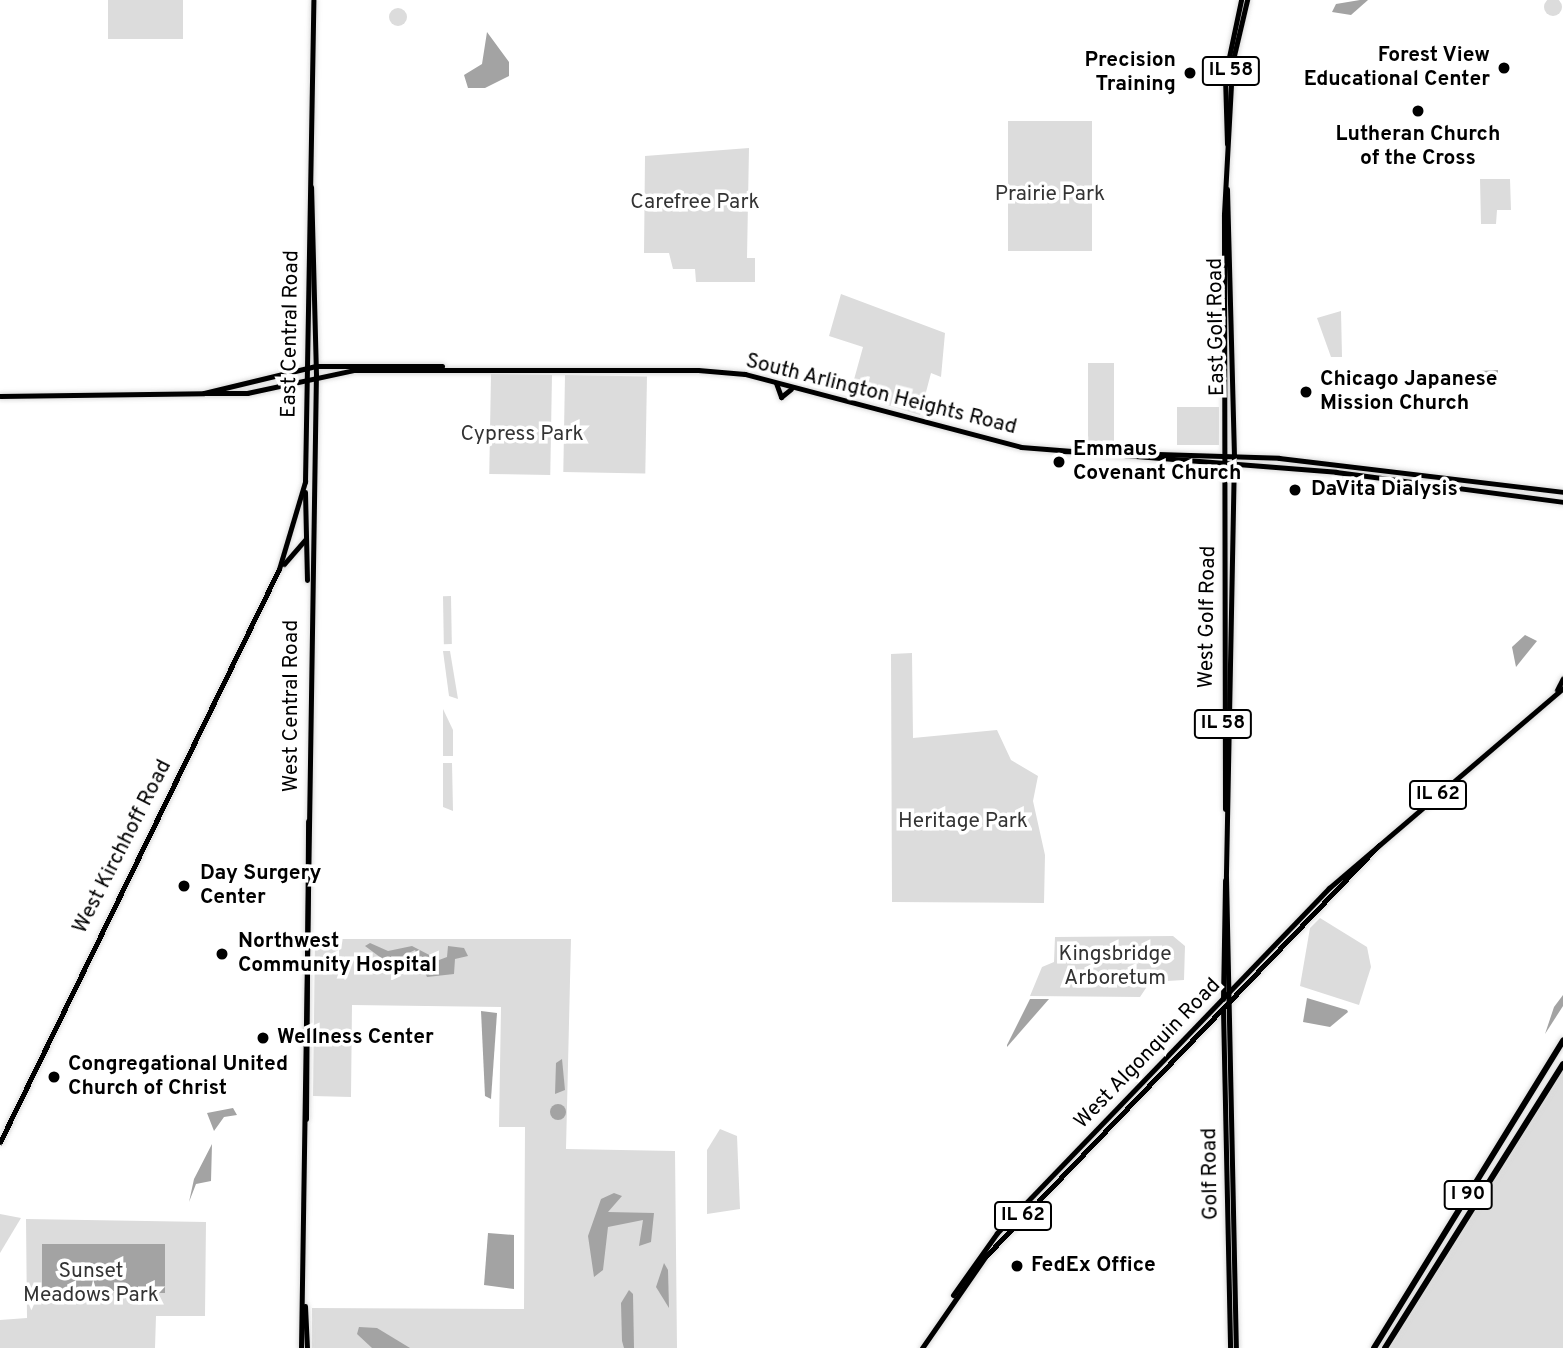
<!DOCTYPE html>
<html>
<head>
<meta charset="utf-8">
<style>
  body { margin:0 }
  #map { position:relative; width:1563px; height:1348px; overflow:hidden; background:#fff; font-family:Overpass,sans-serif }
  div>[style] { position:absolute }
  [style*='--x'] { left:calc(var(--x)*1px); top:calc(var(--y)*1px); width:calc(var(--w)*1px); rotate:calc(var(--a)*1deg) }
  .green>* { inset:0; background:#dcdcdc; transform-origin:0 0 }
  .round { border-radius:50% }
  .water>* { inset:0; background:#a3a3a3; transform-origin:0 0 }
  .roads { filter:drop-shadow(0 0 2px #dbdbdb) drop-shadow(0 0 2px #dbdbdb) }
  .major>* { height:5px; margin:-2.5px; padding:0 2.5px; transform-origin:2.5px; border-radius:2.5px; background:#000 }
  .highway>* { height:6px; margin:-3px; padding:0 3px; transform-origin:3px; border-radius:3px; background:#000 }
  .dots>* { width:19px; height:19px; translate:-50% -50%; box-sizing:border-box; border:4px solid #fff; border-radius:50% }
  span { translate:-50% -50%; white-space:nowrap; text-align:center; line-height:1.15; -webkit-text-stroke:7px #fff; paint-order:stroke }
  .shield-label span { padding:2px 5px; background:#fff; border:2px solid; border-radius:5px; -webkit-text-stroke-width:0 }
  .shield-label { font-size:19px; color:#000; font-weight:700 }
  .poi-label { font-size:21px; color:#000; font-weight:700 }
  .right { translate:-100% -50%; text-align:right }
  .left { translate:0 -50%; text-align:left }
  .park-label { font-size:21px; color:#333 }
  .street-label { font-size:21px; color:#000 }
</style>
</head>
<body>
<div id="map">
  <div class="green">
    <i class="round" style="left:1544px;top:-2px;width:18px;height:18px"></i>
    <i style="left:108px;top:0;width:75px;height:39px"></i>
    <i class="round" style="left:389px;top:8px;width:18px;height:18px"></i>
    <i style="left:1008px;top:121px;width:84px;height:130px"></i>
    <i style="clip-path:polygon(749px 148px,747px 258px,755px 258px,755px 282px,696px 282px,695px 269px,673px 269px,669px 253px,644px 253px,645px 156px)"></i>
    <i style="clip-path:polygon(1480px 179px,1510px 179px,1511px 210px,1497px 210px,1496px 224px,1481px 224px)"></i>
    <i style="clip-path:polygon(841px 294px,945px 333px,941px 377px,931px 373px,920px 415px,850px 394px,863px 347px,829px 336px)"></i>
    <i style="clip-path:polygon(1341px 311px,1342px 357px,1331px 357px,1317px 318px)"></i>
    <i style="left:1088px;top:363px;width:26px;height:81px"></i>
    <i style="left:491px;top:374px;width:61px;height:100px;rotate:1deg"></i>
    <i style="left:565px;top:375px;width:82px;height:97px;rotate:1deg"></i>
    <i style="left:1219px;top:407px;width:38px;height:42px;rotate:90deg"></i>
    <i style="left:451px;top:596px;width:48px;height:8px;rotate:89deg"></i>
    <i style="clip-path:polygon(443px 651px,450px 651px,458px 699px,449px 696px)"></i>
    <i style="clip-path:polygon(912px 653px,913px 738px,997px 730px,1011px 760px,1038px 776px,1033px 801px,1045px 855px,1044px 903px,892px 902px,891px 654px)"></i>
    <i style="clip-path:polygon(443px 709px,453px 730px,453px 756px,443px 756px)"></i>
    <i style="clip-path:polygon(443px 763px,452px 763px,453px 811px,443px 807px)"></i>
    <i style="clip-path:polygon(1320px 918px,1367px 947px,1371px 967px,1359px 1005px,1300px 986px,1310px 928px)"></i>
    <i style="clip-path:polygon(1173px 936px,1185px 946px,1184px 980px,1150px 982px,1140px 997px,1030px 996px,1042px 967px,1054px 962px,1055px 937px)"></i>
    <i style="clip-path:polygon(315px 939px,571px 939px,566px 1149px,675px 1151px,677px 1348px,312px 1348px,312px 1308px,524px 1309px,525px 1127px,499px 1127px,501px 1007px,352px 1005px,351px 1097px,313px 1096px)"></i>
    <i style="clip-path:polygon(1563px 1065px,1563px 1348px,1385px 1348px)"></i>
    <i style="clip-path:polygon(720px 1129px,737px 1136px,740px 1209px,707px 1214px,707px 1150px)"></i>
    <i style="clip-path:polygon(0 1214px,21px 1218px,0 1253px)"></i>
    <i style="clip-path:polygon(26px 1219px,206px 1222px,205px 1316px,156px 1316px,155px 1348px,0 1348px,0 1320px,27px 1318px)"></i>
  </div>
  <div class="water">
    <i style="clip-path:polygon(1360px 0,1368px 0,1351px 15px,1332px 12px,1336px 4px)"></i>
    <i style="clip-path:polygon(487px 32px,509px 62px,509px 76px,485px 88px,468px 88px,464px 75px,482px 64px)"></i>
    <i style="clip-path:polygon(1498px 370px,1498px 379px,1477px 377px,1479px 371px)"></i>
    <i style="clip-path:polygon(1525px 635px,1537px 641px,1516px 667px,1512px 647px)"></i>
    <i style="clip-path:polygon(370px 943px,388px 951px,412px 946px,439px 960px,447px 957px,448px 946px,464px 948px,468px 956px,455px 959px,454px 974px,427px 977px,415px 950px,388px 963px,365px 946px)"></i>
    <i style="clip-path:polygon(1563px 995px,1563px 1006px,1545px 1034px,1554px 1007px)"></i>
    <i style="clip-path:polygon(1307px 998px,1347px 1010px,1348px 1012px,1330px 1027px,1303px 1022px)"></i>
    <i style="clip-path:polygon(1030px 999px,1049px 999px,1007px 1047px,1007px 1045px)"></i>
    <i style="clip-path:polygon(481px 1011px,497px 1013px,491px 1099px,485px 1096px)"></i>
    <i style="clip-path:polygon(562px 1059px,565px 1090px,555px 1094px,556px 1063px)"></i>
    <i class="round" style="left:550px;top:1104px;width:16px;height:16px"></i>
    <i style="clip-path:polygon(233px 1108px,237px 1115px,224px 1117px,214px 1131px,207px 1113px)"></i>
    <i style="clip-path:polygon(212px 1144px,211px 1181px,196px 1184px,189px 1202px,194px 1179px)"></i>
    <i style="clip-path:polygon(614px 1193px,622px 1196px,608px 1212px,654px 1213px,651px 1242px,639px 1246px,643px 1220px,608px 1227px,603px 1270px,594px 1277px,588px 1236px,601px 1199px)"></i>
    <i style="clip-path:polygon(488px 1233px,514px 1235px,514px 1289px,484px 1285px)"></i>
    <i style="left:42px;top:1244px;width:123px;height:49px"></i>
    <i style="clip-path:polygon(664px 1263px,668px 1270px,669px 1308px,656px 1287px)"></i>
    <i style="clip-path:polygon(629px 1290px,633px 1294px,634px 1348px,624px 1348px,622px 1341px,621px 1303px)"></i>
    <i style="clip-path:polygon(359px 1327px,377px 1328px,410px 1348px,372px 1348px,357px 1334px)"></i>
  </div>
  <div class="roads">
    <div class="major">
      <i style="--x:1227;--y:144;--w:68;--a:-91.7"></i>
      <i style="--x:1225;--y:76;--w:78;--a:-78.1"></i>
      <i style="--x:1227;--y:189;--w:267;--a:88.5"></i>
      <i style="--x:1234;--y:456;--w:421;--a:91.1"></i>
      <i style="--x:1226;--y:877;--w:471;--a:88.8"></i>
      <i style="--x:776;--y:383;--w:15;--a:70"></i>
      <i style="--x:781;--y:397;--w:13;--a:-39"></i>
      <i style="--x:204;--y:393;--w:43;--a:0"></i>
      <i style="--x:247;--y:393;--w:109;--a:-12.1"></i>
      <i style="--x:354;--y:370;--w:344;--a:0"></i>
      <i style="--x:698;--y:370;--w:47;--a:4.9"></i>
      <i style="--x:745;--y:374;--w:285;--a:14.8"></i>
      <i style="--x:1021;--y:447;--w:316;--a:4.5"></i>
      <i style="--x:1336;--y:472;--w:229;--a:7.5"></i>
      <i style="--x:0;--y:396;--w:204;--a:-0.8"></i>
      <i style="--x:204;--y:393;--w:115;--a:-13.6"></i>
      <i style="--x:316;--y:366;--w:126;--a:0"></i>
      <i style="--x:1061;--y:451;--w:218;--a:1.8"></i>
      <i style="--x:1279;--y:458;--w:286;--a:6.8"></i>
      <i style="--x:305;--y:482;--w:482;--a:-89"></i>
      <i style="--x:305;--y:492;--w:88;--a:88.7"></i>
      <i style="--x:284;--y:564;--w:32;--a:-49"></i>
      <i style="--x:1557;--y:690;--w:13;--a:-63"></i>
      <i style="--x:1225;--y:809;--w:595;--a:-90.1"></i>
      <i style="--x:1224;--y:214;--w:150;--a:-86.9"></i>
      <i style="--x:1232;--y:64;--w:66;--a:-76.8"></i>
      <i style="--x:1223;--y:999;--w:119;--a:-89"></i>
      <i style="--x:1223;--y:1009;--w:339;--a:88.8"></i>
      <i style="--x:306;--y:1119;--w:298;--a:-89.6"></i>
      <i style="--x:0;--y:1142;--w:637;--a:-64.04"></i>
      <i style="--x:279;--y:569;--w:91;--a:-73.4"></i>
      <i style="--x:953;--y:1295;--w:76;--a:-54.6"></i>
      <i style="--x:997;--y:1233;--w:479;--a:-46.1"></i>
      <i style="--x:1329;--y:888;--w:308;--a:-40.5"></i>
      <i style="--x:305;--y:1306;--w:42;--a:87.3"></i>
      <i style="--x:301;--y:1348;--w:973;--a:-89.12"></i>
      <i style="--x:316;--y:375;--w:188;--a:-91.5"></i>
      <i style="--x:922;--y:1348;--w:111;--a:-55.3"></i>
      <i style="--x:985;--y:1257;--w:570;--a:-46.28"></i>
    </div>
    <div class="highway">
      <i style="--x:1374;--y:1348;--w:361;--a:-58.4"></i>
      <i style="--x:1385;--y:1348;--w:335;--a:-57.9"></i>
    </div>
  </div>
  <div class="dots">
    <i style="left:1504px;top:68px;background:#000"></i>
    <i style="left:1190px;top:73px;background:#000"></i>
    <i style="left:1418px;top:111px;background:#000"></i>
    <i style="left:1306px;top:392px;background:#000"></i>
    <i style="left:1059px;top:462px;background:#000"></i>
    <i style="left:1295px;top:490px;background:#000"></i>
    <i style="left:184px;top:886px;background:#000"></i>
    <i style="left:222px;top:954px;background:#000"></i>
    <i style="left:263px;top:1038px;background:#000"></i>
    <i style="left:54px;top:1077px;background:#000"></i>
    <i style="left:1017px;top:1266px;background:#000"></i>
  </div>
  <div class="shield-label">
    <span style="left:1231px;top:71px">IL 58</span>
    <span style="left:1223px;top:724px">IL 58</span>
    <span style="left:1438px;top:795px">IL 62</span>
    <span style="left:1468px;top:1195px">I 90</span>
    <span style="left:1023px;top:1216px">IL 62</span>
  </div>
  <div class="poi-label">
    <span class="right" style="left:1490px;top:68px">Forest View<br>Educational Center</span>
    <span class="right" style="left:1176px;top:73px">Precision<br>Training</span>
    <span style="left:1418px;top:147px">Lutheran Church<br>of the Cross</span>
    <span class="left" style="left:1320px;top:392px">Chicago Japanese<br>Mission Church</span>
    <span class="left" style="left:1073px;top:462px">Emmaus<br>Covenant Church</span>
    <span class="left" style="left:1311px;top:490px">DaVita Dialysis</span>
    <span class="left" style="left:200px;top:886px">Day Surgery<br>Center</span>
    <span class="left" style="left:238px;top:954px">Northwest<br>Community Hospital</span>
    <span class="left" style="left:277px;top:1038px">Wellness Center</span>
    <span class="left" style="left:68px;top:1077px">Congregational United<br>Church of Christ</span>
    <span class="left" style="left:1031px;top:1266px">FedEx Office</span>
  </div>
  <div class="park-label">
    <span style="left:1050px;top:195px">Prairie Park</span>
    <span style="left:695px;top:203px">Carefree Park</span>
    <span style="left:522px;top:435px">Cypress Park</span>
    <span style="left:963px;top:822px">Heritage Park</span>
    <span style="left:1115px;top:967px">Kingsbridge<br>Arboretum</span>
    <span style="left:91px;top:1284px">Sunset<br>Meadows Park</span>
  </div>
  <div class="street-label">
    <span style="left:1217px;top:327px;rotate:-91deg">East Golf Road</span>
    <span style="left:291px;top:334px;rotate:-89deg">East Central Road</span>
    <span style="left:881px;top:395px;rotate:14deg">South Arlington Heights Road</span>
    <span style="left:1208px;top:617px;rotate:-89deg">West Golf Road</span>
    <span style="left:292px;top:706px;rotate:-90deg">West Central Road</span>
    <span style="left:123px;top:847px;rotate:-63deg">West Kirchhoff Road</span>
    <span style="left:1148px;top:1054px;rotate:-46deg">West Algonquin Road</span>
    <span style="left:1211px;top:1174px;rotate:-91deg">Golf Road</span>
  </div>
</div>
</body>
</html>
